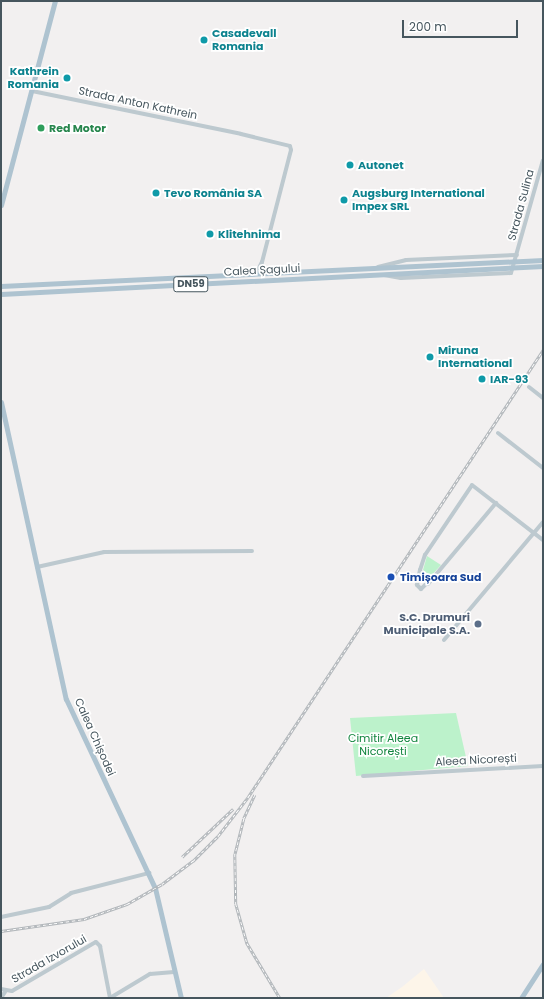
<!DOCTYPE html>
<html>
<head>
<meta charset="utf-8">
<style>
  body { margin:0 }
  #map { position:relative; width:544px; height:999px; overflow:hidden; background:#f2f0f0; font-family:Poppins,sans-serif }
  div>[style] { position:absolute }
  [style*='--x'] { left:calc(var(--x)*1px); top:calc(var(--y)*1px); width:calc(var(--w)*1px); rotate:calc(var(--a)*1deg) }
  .commercial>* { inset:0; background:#fdf5e9 }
  .green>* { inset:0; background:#bcf2cb }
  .minor>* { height:4px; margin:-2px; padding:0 2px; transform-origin:2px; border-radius:2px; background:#bdc9cf }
  .major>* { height:5px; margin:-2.5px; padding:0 2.5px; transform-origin:2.5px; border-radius:2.5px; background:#aec3d0 }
  .rail>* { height:2.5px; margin-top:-1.25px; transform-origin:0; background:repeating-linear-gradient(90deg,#fff 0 3px,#b1b6ba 0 6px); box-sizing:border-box; border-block:1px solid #b1b6ba }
  .dots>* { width:11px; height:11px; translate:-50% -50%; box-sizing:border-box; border:2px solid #fff; border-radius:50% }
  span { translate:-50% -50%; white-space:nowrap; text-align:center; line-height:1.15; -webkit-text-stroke:3.5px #fff; paint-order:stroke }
  .shield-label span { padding:1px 3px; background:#fff; border:1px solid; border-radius:3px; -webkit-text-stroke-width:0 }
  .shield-label { font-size:10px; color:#46565e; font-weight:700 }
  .culture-label { font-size:11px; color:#0d838f; font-weight:700 }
  .left { translate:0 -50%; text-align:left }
  .right { translate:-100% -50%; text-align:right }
  .street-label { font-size:11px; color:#46565e }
  .leisure-label { font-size:11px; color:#27864d; font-weight:700 }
  .transit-label { font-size:11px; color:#164399; font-weight:700 }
  .service-label { font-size:11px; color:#4e5e75; font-weight:700 }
  .park-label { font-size:11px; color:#12853e }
  .frame { position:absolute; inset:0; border:2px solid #46565e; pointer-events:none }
  .scale { position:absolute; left:402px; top:20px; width:116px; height:18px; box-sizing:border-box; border:2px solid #46565e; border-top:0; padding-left:5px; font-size:12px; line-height:14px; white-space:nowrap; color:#46565e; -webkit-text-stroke:3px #fff; paint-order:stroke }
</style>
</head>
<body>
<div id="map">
  <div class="commercial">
    <i style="clip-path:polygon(424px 969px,444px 998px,386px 998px,402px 987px)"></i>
  </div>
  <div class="green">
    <i style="clip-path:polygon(427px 556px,441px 565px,431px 576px,423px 570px)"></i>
    <i style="clip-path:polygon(456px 713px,468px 766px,356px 776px,350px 718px)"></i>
  </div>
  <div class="minor">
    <i style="--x:32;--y:91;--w:213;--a:11.6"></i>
    <i style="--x:241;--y:134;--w:50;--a:13.8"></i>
    <i style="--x:290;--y:146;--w:4;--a:76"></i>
    <i style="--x:291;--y:150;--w:116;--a:104.5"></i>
    <i style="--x:262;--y:262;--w:13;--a:117"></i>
    <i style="--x:378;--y:267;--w:29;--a:-14"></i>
    <i style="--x:406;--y:260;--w:111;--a:-2.6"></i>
    <i style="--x:384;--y:275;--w:17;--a:10"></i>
    <i style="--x:401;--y:278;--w:110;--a:-2.6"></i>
    <i style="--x:511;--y:273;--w:117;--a:-74.2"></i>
    <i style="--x:529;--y:387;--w:18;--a:38"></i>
    <i style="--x:498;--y:433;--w:57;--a:37.9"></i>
    <i style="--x:37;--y:567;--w:69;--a:-12.6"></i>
    <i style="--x:104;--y:552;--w:148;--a:-0.4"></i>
    <i style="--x:420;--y:570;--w:5;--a:79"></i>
    <i style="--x:421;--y:575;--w:10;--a:45"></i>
    <i style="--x:428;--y:582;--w:10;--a:135"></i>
    <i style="--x:421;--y:589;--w:6;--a:-135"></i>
    <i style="--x:417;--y:585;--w:15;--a:-79"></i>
    <i style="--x:420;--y:570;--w:16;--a:-72"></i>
    <i style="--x:425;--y:555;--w:84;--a:-56.1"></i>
    <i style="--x:472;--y:485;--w:90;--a:37.8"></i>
    <i style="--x:428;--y:584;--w:106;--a:-50"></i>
    <i style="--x:444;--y:640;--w:154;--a:-50"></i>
    <i style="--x:363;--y:776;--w:180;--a:-3.2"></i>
    <i style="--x:1;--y:917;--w:49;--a:-11.8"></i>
    <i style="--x:49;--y:907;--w:26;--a:-32"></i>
    <i style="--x:71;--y:893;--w:81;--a:-14.4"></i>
    <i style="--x:1;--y:989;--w:11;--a:10"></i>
    <i style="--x:12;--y:991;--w:97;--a:-30.3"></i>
    <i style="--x:96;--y:942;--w:6;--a:45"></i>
    <i style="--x:100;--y:946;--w:53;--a:79.1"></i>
    <i style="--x:1;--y:998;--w:7;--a:-56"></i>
    <i style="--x:110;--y:998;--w:47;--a:-31"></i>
    <i style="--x:150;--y:974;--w:24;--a:-5"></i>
  </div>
  <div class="major">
    <i style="--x:1;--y:205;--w:211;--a:-75.2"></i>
    <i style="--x:1;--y:286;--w:543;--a:-2.75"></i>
    <i style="--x:1;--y:294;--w:543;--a:-2.96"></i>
    <i style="--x:1;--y:402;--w:304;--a:77.7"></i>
    <i style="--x:66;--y:699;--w:209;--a:64.8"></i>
    <i style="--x:155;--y:888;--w:113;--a:76.7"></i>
    <i style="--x:521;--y:998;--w:40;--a:-57.1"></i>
  </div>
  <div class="rail">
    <i style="--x:255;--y:795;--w:26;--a:115"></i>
    <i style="--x:244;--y:819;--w:36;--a:104"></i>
    <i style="--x:235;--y:854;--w:50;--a:88.9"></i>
    <i style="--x:236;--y:904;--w:41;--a:74.2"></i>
    <i style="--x:247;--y:943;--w:64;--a:59"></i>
    <i style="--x:182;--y:857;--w:70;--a:-43.3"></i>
    <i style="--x:1;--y:931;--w:84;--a:-8.2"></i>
    <i style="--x:84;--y:919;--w:46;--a:-19.2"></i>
    <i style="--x:127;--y:904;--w:40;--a:-29.7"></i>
    <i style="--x:162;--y:884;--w:39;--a:-37"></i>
    <i style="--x:193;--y:861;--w:35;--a:-45"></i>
    <i style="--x:218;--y:836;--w:49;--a:-52.4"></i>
    <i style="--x:248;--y:797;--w:536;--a:-56.58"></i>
  </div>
  <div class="dots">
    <i style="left:204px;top:40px;background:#0f9aa8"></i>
    <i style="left:67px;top:78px;background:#0f9aa8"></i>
    <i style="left:41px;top:128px;background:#2e9e5b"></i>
    <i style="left:350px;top:165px;background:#0f9aa8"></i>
    <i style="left:156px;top:193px;background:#0f9aa8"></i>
    <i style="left:344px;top:200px;background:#0f9aa8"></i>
    <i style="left:210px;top:234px;background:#0f9aa8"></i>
    <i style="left:430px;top:357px;background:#0f9aa8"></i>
    <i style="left:482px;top:379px;background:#0f9aa8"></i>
    <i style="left:391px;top:577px;background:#1a4fb4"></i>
    <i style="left:478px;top:624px;background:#5c6f8a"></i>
  </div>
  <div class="shield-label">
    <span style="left:191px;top:284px">DN59</span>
  </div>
  <div class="culture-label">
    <span class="left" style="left:212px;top:40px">Casadevall<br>Romania</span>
    <span class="right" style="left:59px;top:78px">Kathrein<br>Romania</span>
    <span class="left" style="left:358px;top:165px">Autonet</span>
    <span class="left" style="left:164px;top:193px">Tevo România SA</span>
    <span class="left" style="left:352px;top:200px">Augsburg International<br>Impex SRL</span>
    <span class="left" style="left:218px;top:234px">Klitehnima</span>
    <span class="left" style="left:438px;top:357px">Miruna<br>International</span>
    <span class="left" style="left:490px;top:379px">IAR-93</span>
  </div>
  <div class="street-label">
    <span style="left:138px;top:103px;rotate:12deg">Strada Anton Kathrein</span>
    <span style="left:521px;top:205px;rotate:-75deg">Strada Sulina</span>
    <span style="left:262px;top:270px;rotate:-3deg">Calea Șagului</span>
    <span style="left:95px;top:737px;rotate:66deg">Calea Chișodei</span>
    <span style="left:476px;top:760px;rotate:-3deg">Aleea Nicorești</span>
    <span style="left:49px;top:959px;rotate:-30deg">Strada Izvorului</span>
  </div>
  <div class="leisure-label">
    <span class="left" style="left:49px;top:128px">Red Motor</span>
  </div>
  <div class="transit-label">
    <span class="left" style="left:400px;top:577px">Timișoara Sud</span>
  </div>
  <div class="service-label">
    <span class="right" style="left:470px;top:624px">S.C. Drumuri<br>Municipale S.A.</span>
  </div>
  <div class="park-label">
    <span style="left:383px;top:745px">Cimitir Aleea<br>Nicorești</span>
  </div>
  <div class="frame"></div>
  <div class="scale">200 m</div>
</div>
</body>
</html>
